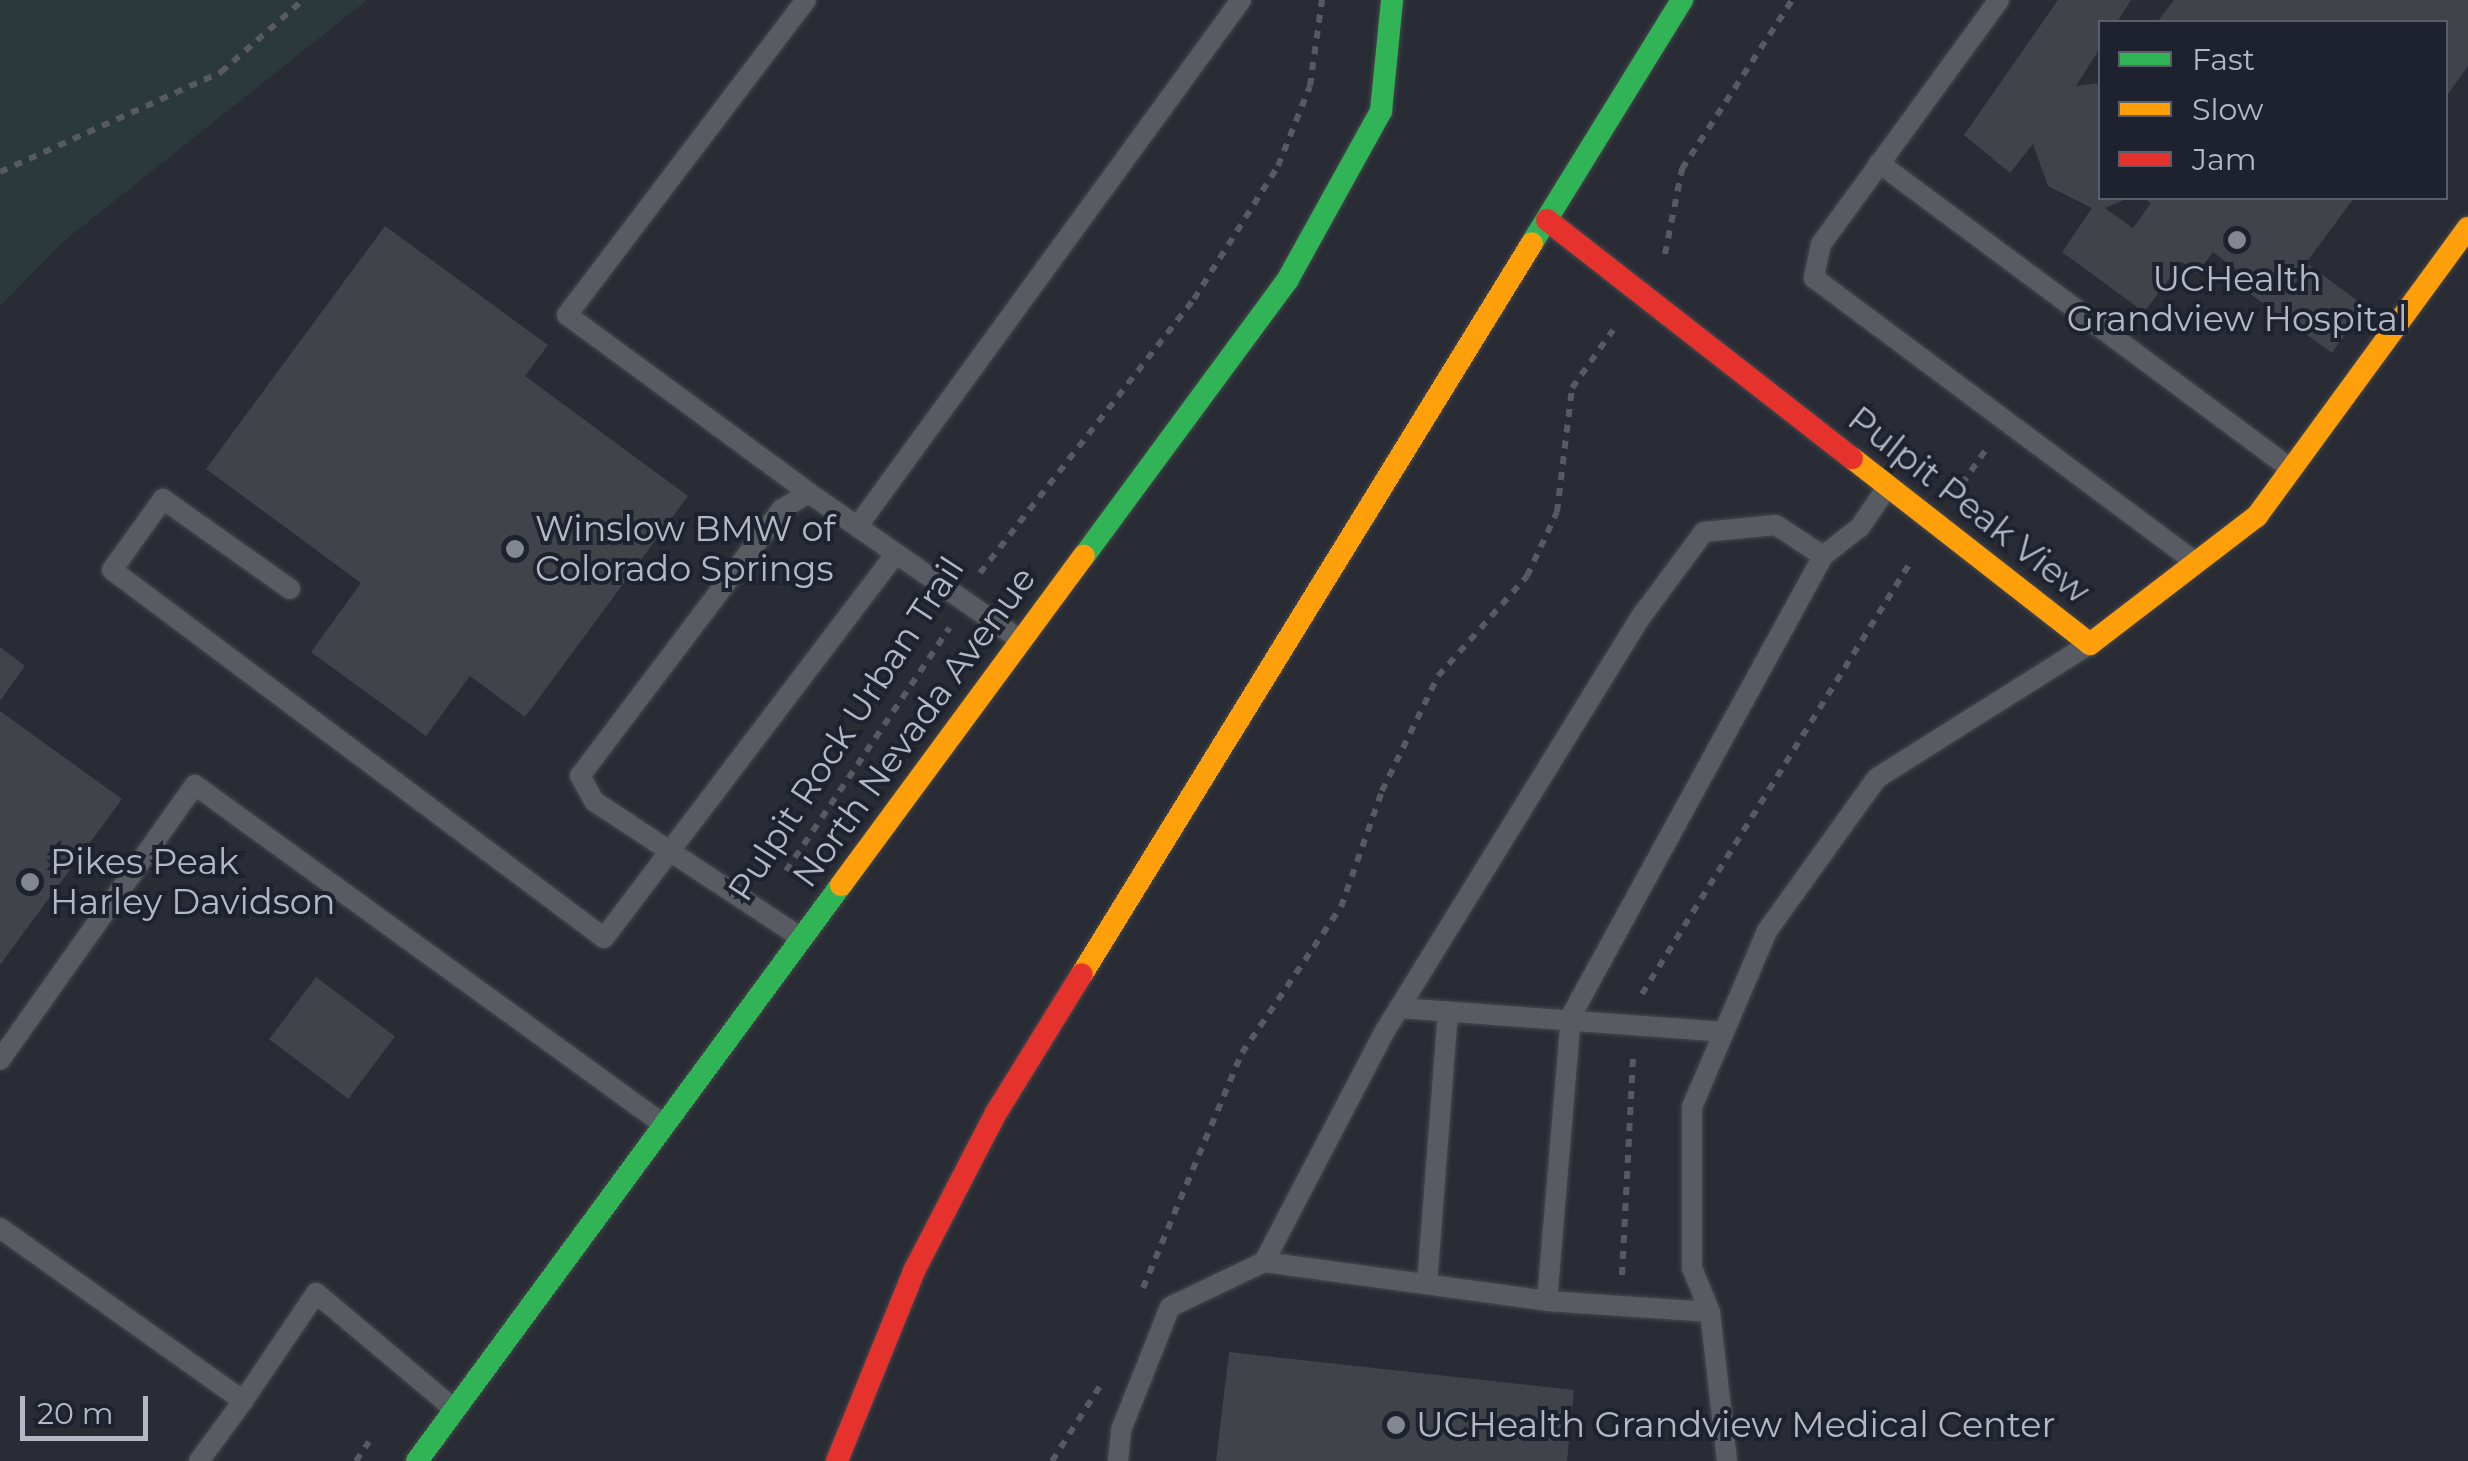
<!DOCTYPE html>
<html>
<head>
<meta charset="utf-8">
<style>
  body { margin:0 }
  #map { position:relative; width:2468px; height:1461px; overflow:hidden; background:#292c34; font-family:Montserrat,sans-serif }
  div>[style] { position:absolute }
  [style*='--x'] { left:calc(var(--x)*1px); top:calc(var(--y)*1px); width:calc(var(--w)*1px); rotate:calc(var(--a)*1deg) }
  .green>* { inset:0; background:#2b393c }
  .building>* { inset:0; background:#404349; transform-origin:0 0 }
  .path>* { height:6px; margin-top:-3px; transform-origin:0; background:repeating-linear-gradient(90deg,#575a60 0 8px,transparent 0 16px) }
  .roads { filter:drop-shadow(0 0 2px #45474d) drop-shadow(0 0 2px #45474d) }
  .lane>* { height:20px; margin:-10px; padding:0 10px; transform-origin:10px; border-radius:10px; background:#595b62 }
  .fast>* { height:22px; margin:-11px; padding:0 11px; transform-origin:11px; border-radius:11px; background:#30b455 }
  .slow>* { height:22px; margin:-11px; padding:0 11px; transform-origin:11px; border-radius:11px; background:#ff9f0a }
  .jam>* { height:22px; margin:-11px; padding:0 11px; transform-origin:11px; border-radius:11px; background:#e5322d }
  .dots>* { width:28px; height:28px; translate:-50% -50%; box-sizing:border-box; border:5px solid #1d222e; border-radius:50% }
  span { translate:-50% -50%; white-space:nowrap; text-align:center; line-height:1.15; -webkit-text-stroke:8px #1d222e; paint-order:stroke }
  .poi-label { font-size:35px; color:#b3b8c4 }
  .left { translate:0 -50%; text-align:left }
  .street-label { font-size:35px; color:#b3b8c4 }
  .legend { position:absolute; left:2098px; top:20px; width:350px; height:180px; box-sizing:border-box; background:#1d222e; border:2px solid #595e6a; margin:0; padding:12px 18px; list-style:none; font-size:30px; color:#b3b8c4 }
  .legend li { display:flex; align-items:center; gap:20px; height:50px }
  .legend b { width:50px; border:2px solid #595e6a }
  .scale { position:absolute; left:20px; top:1396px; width:128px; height:45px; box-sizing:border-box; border:5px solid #b3b8c4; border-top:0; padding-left:12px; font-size:30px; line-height:35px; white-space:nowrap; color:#b3b8c4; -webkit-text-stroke:8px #1d222e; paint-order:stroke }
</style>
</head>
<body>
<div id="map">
  <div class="green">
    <i style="clip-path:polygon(0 0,367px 0,64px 241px,0 306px)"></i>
  </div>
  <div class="building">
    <i style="clip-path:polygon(2058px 0,2131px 0,2117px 22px,2100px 22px,2100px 48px,2076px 86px,2100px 83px,2100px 198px,2128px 198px,2105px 208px,2133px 228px,2151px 203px,2143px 198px,2354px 198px,2306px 263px,2365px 306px,2332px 353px,2231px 280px,2237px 270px,2213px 252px,2197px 274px,2182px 262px,2144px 312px,2062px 252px,2092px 208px,2048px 186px,2033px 144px,2010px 173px,1964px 135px)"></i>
    <i style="clip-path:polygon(2174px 0,2468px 0,2468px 66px,2446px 97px,2446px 22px,2157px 22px)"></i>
    <i style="clip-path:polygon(385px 226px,548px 345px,525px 376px,688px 496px,525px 717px,470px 676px,426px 736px,311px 652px,361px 583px,206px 469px)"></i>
    <i style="clip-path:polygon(0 647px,25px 666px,0 701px)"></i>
    <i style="clip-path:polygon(0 711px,122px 799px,0 965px)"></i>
    <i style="left:316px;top:977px;width:99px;height:78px;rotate:37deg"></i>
    <i style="clip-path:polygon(1229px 1352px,1574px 1390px,1567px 1461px,1216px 1461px)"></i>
  </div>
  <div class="path">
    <i style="--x:0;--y:172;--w:243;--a:-24.3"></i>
    <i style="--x:221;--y:72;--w:109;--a:-41.3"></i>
    <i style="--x:1665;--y:254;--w:87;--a:-78.7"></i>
    <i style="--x:1682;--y:169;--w:202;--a:-56.9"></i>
    <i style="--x:1962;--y:484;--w:47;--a:-55.3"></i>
    <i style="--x:980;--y:573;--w:348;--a:-52"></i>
    <i style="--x:1194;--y:299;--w:157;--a:-57.7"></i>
    <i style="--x:1278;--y:166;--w:86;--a:-68.2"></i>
    <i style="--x:1310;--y:86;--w:87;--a:-82.1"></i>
    <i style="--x:786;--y:871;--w:293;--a:-56.1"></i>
    <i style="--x:1642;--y:994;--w:508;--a:-58.13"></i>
    <i style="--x:1622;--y:1275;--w:217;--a:-87.1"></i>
    <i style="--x:1143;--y:1288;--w:255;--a:-67.2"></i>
    <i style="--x:1242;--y:1053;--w:176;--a:-55.9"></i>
    <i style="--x:1341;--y:907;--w:123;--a:-70.5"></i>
    <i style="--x:1382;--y:791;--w:128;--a:-64"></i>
    <i style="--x:1438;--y:676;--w:134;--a:-48.3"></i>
    <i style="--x:1527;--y:576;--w:71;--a:-64.9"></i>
    <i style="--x:1557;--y:512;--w:125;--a:-83.1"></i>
    <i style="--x:1572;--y:388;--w:71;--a:-54.7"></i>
    <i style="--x:356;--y:1461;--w:23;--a:-56"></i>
    <i style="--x:1052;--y:1461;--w:89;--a:-57.4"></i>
  </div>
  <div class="roads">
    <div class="lane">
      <i style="--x:806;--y:0;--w:395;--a:127.2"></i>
      <i style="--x:567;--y:315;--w:300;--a:36.3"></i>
      <i style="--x:1999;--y:0;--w:302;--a:126.1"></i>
      <i style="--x:1821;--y:244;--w:35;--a:102"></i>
      <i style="--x:1814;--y:278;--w:474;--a:36.7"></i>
      <i style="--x:1879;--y:163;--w:513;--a:36.6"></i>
      <i style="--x:857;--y:527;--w:652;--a:-53.92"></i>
      <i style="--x:290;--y:589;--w:156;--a:-144.7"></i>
      <i style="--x:163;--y:499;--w:87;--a:125.7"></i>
      <i style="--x:112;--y:570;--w:614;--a:36.8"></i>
      <i style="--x:604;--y:938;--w:483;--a:-52.8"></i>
      <i style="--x:800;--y:937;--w:247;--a:-146.6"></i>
      <i style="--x:594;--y:801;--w:29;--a:-119"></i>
      <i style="--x:580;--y:776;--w:335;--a:-52.9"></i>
      <i style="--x:782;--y:509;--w:31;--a:-31"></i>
      <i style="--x:809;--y:493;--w:254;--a:34.8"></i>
      <i style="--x:1399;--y:1008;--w:326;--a:4.2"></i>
      <i style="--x:0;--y:1060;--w:337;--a:-54.7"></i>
      <i style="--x:195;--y:785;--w:578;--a:35.92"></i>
      <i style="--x:0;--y:1228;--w:298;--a:35.4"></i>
      <i style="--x:243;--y:1401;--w:130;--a:-55.9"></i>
      <i style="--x:316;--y:1293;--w:179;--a:40"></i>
      <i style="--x:1264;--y:1262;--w:286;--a:7.8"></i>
      <i style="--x:1547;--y:1301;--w:163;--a:3.9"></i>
      <i style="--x:1427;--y:1284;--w:273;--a:-85.6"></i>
      <i style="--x:1547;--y:1301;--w:286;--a:-85.2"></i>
      <i style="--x:1571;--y:1016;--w:525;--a:-61.28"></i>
      <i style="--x:199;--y:1461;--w:74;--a:-53.7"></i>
      <i style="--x:1118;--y:1461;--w:31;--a:-84"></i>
      <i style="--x:1121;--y:1430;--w:132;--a:-68.3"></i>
      <i style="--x:1170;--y:1307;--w:104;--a:-25.6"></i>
      <i style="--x:1264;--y:1262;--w:261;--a:-62.4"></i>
      <i style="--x:1385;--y:1031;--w:490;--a:-58.3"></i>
      <i style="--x:1643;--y:614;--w:102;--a:-53.4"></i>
      <i style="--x:1704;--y:532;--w:72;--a:-5.6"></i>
      <i style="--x:1776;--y:525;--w:56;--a:33.4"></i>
      <i style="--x:1823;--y:556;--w:47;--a:-38.1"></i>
      <i style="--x:1860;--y:527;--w:46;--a:-55.6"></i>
      <i style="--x:1727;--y:1461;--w:150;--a:-96.5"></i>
      <i style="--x:1710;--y:1312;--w:48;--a:-112.2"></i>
      <i style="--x:1692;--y:1268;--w:161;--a:-90"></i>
      <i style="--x:1692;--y:1107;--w:191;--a:-66.9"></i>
      <i style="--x:1767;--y:931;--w:188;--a:-54.3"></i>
      <i style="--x:1877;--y:778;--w:249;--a:-32.2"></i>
    </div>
    <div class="fast">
      <i style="--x:1532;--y:243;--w:286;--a:-58.3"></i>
      <i style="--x:1084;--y:556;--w:344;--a:-53.6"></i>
      <i style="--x:1288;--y:279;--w:192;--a:-61"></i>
      <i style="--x:1381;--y:111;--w:112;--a:-84.3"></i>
      <i style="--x:417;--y:1461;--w:715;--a:-53.64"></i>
    </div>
    <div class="slow">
      <i style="--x:1852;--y:458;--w:302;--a:38"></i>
      <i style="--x:2090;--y:644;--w:210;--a:-37.5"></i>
      <i style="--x:2257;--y:516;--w:357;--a:-53.8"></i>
      <i style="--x:841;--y:885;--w:409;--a:-53.6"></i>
      <i style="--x:1082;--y:974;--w:858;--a:-58.38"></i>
    </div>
    <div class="jam">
      <i style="--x:1547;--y:220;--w:387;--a:38"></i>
      <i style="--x:837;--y:1461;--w:205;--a:-67.9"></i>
      <i style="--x:914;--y:1271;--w:178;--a:-62.6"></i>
      <i style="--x:996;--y:1113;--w:163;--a:-58.3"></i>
    </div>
  </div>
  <div class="dots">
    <i style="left:2237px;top:240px;background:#838792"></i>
    <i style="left:515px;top:549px;background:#838792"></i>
    <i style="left:30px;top:882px;background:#838792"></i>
    <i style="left:1396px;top:1425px;background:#838792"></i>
  </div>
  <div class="poi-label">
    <span style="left:2237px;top:299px">UCHealth<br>Grandview Hospital</span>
    <span class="left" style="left:535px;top:549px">Winslow BMW of<br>Colorado Springs</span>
    <span class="left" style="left:50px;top:882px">Pikes Peak<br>Harley Davidson</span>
    <span class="left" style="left:1416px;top:1425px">UCHealth Grandview Medical Center</span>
  </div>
  <div class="street-label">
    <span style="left:1969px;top:505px;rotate:38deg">Pulpit Peak View</span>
    <span style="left:914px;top:727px;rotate:-54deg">North Nevada Avenue</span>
    <span style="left:846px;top:729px;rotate:-57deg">Pulpit Rock Urban Trail</span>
  </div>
  <ul class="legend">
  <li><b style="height:12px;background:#30b455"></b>Fast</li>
  <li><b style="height:12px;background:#ff9f0a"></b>Slow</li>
  <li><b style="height:12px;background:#e5322d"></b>Jam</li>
  </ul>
  <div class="scale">20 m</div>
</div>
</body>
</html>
